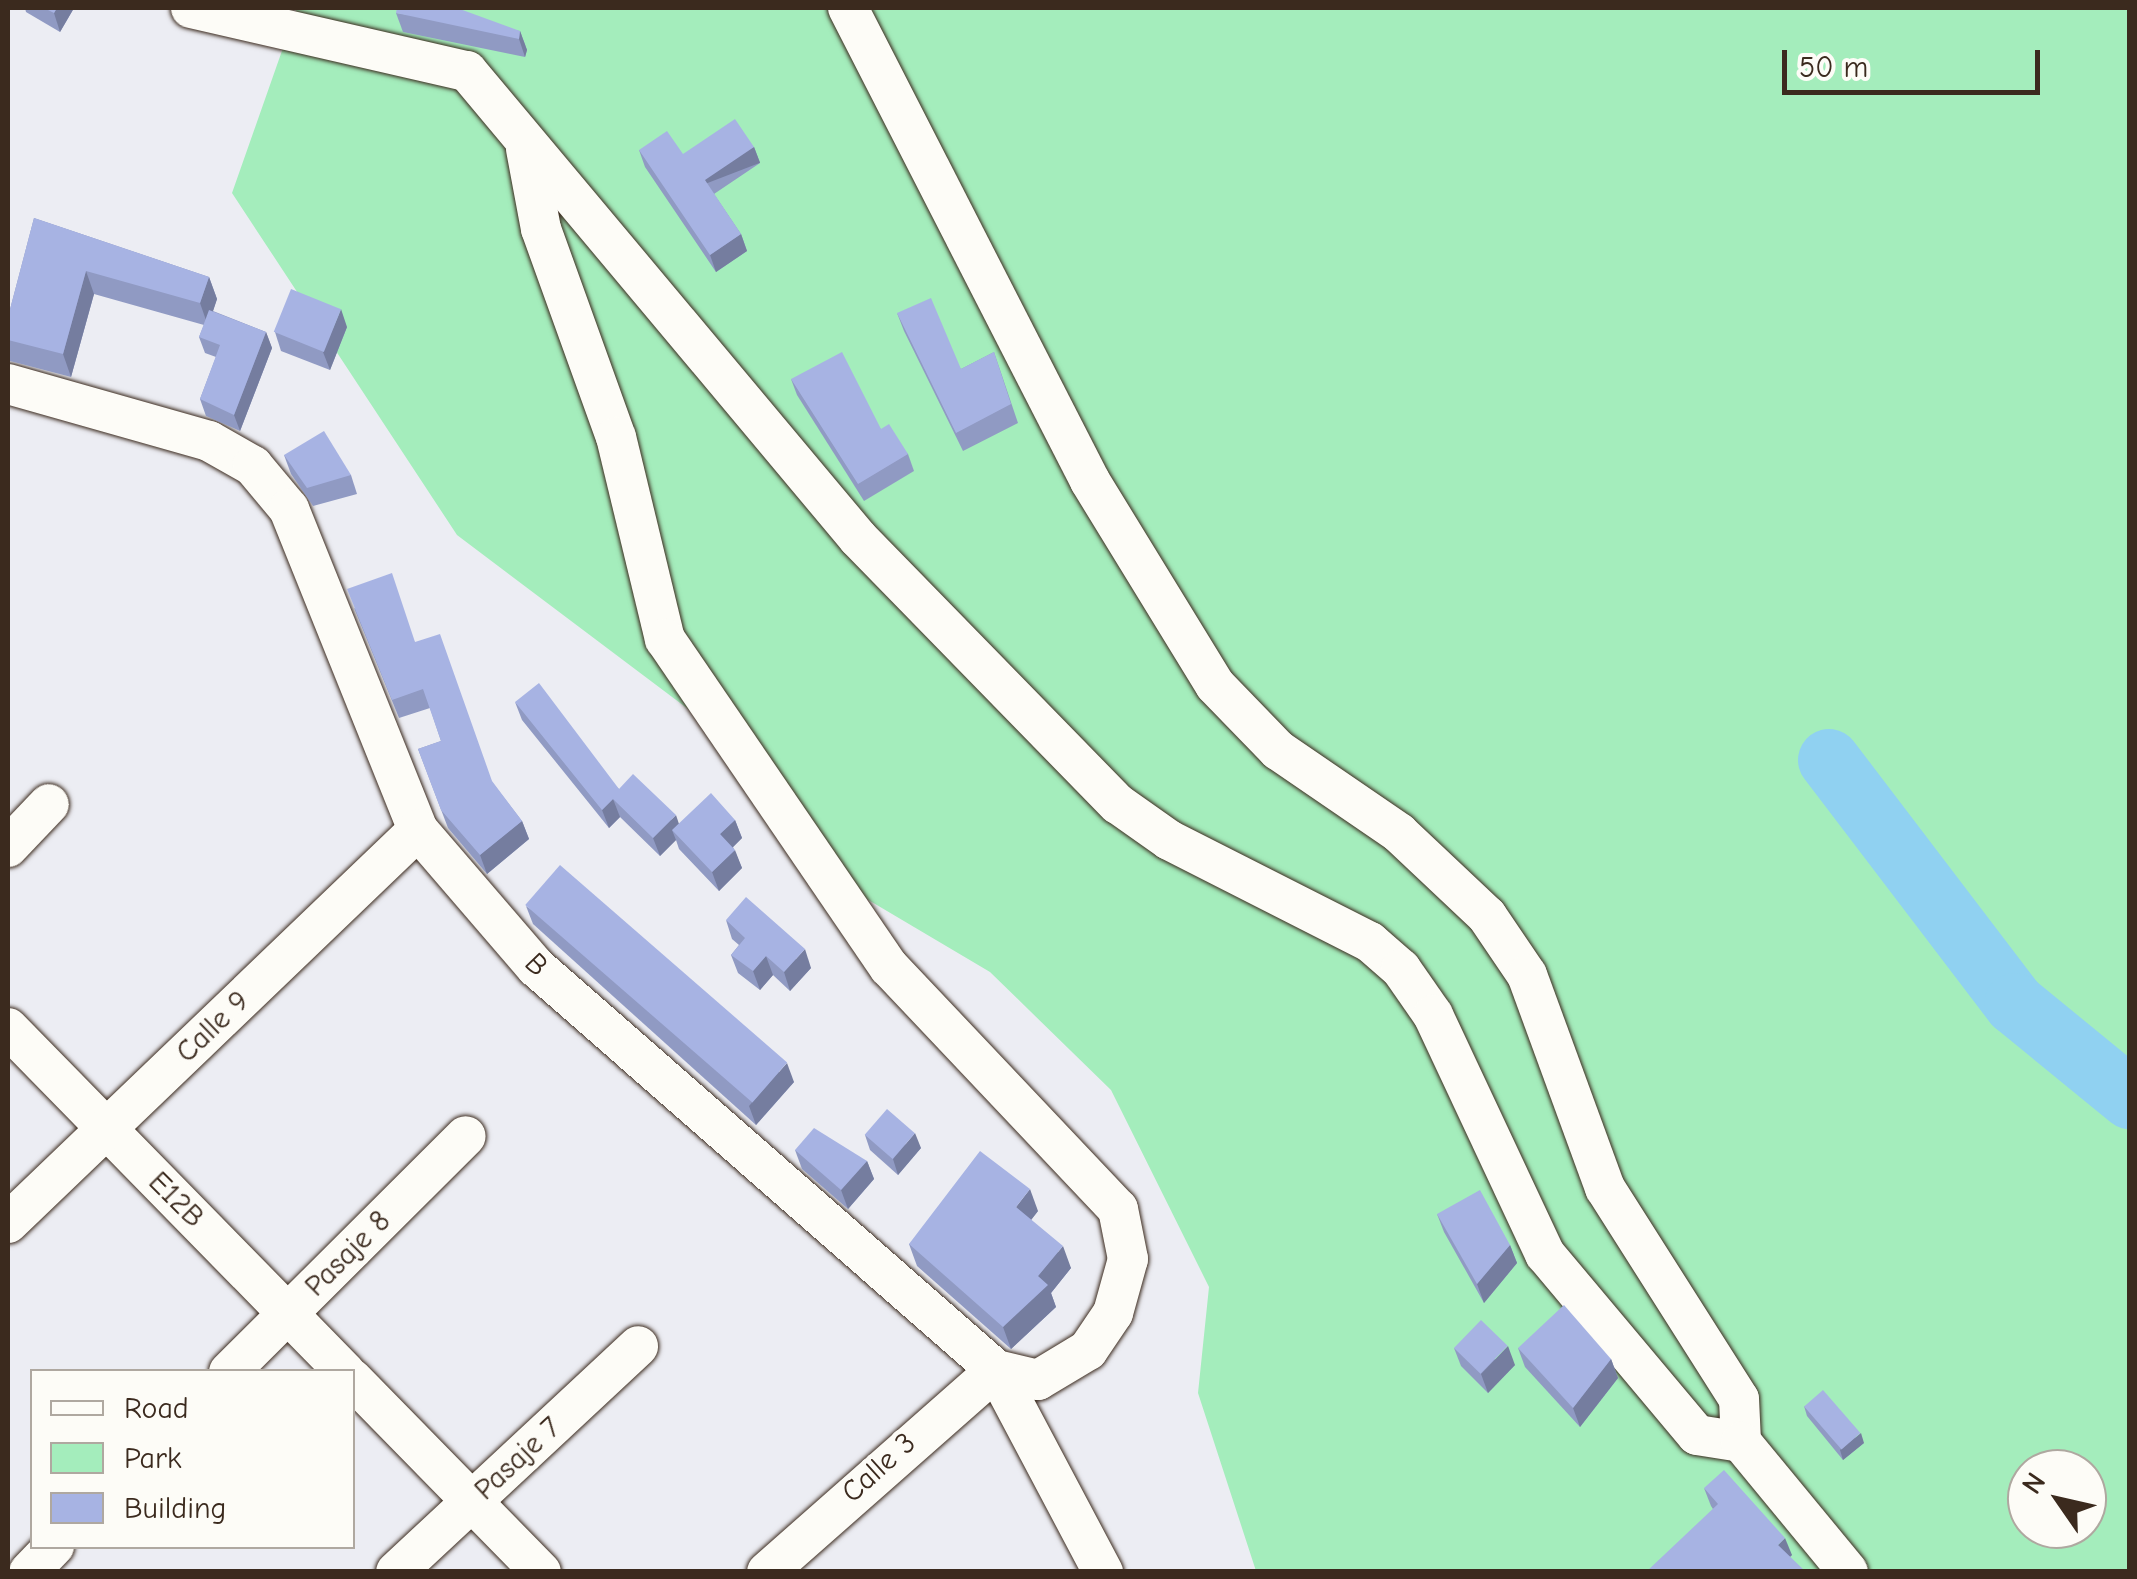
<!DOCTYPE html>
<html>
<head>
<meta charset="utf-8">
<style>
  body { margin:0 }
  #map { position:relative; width:2137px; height:1579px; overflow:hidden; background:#ecedf3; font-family:"Comic Neue",sans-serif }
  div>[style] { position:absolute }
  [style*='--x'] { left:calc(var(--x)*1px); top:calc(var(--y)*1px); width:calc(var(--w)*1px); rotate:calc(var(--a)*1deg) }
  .green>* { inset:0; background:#a4edbc }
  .river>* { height:62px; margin:-31px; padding:0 31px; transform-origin:31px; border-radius:31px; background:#90d1f1 }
  .roads { filter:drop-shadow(0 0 2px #3b2a1e) drop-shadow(0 0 2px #3b2a1e) }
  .minor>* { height:40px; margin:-20px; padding:0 20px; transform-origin:20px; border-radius:20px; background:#fdfcf7 }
  .wall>* { inset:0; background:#909ac3 }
  .shaded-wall>* { inset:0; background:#757d9f; transform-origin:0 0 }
  .building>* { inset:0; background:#a7b3e3; transform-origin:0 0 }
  span { translate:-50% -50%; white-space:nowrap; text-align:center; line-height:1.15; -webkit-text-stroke:9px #fdfcf7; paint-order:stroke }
  .street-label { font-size:30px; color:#3b2a1e }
  .frame { position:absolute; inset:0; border:10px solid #3b2a1e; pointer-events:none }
  .legend { position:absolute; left:30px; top:1369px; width:325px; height:180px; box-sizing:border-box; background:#fdfcf7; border:2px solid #afa8a0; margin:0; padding:12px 18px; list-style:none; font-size:30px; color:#3b2a1e }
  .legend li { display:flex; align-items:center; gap:20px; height:50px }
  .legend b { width:50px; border:2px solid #afa8a0 }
  .north { position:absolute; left:2007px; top:1449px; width:100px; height:100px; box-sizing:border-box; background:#fdfcf7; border:2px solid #afa8a0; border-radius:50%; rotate:304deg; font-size:28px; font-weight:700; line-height:40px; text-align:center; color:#3b2a1e }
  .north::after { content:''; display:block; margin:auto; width:35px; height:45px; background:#3b2a1e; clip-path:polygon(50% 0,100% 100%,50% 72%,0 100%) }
  .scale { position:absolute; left:1782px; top:50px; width:258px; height:45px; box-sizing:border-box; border:5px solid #3b2a1e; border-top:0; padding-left:12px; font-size:30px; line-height:35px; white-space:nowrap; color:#3b2a1e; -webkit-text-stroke:8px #fdfcf7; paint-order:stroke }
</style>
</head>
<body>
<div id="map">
  <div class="green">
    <i style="clip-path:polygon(evenodd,297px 8px,2129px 8px,2129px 1571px,1256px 1571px,1198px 1393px,1209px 1287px,1111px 1090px,990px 972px,838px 882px,704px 721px,457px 535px,232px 193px,297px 8px,2027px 1469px,2087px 1469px,2087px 1529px,2027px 1529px,2027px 1469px)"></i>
  </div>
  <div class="river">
    <i style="--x:1829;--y:760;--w:307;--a:52.7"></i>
    <i style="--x:2015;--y:1004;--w:149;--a:39.3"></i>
  </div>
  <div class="roads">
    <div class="minor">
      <i style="--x:191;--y:8;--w:283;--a:12.9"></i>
      <i style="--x:467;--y:71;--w:609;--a:50.06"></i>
      <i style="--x:858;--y:538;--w:372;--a:45.7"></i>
      <i style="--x:1118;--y:804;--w:62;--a:35.2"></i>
      <i style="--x:1169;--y:840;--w:225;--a:26.9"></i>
      <i style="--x:1370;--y:942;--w:41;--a:41.1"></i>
      <i style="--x:1401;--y:969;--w:56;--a:55.2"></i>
      <i style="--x:1433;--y:1015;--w:264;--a:64.9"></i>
      <i style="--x:1545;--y:1254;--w:236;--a:50"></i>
      <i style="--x:1697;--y:1435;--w:45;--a:9"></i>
      <i style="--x:848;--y:8;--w:531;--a:62.9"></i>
      <i style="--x:1090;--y:481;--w:239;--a:58.5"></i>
      <i style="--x:1215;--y:685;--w:91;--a:45.9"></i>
      <i style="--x:1278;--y:750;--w:147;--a:34.4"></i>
      <i style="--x:1399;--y:833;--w:121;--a:43.3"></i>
      <i style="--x:1487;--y:916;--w:71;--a:55.9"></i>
      <i style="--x:1527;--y:975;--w:227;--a:69.9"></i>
      <i style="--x:1605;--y:1188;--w:250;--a:57.6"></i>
      <i style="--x:1739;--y:1399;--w:43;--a:87.3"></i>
      <i style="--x:526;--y:149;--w:81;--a:79.4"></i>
      <i style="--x:541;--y:229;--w:221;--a:70.2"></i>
      <i style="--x:616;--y:437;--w:208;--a:76.4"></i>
      <i style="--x:665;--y:639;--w:397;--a:55.7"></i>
      <i style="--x:889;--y:967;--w:333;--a:46.6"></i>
      <i style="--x:1118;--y:1209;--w:51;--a:78.7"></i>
      <i style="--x:1128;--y:1259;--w:56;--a:105.5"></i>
      <i style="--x:1113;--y:1313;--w:45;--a:124"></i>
      <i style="--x:1088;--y:1350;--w:58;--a:149"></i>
      <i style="--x:1038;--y:1380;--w:43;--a:-166.6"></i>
      <i style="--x:8;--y:384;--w:209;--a:15.8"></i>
      <i style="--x:209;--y:441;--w:51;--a:29.6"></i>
      <i style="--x:253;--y:466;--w:56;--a:50.1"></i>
      <i style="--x:289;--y:509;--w:346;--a:68.1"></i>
      <i style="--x:418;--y:830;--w:181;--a:49.3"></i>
      <i style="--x:536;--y:967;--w:612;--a:41.22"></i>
      <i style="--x:996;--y:1370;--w:229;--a:62.1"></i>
      <i style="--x:8;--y:847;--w:59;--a:-46.4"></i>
      <i style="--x:8;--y:1028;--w:482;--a:45.6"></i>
      <i style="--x:8;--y:1223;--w:568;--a:-43.79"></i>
      <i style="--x:229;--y:1372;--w:334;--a:-44.9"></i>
      <i style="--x:352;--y:1379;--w:270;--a:45.6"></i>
      <i style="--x:1741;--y:1442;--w:168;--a:50.5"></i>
      <i style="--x:29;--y:1572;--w:36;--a:-46"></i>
      <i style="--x:396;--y:1572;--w:331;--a:-43"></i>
      <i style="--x:767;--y:1572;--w:305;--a:-41.4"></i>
    </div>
  </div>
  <div class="wall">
    <i style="clip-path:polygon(25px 8px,74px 8px,60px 32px,26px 12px)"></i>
    <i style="clip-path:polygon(396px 13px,520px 31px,527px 50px,525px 57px,403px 32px)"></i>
    <i style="clip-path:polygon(754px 147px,760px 163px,714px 194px,741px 234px,747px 251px,716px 272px,645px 167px,639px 150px,683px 154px)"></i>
    <i style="clip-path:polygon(34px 218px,209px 277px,217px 299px,213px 311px,266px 332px,272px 348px,240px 431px,206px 416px,200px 399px,216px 357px,205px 353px,199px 337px,204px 325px,94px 294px,71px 377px,10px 361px,8px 354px,8px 317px)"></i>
    <i style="clip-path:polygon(897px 313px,961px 369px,994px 352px,1018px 423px,963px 451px,904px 331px)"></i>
    <i style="clip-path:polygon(347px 327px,330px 370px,281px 351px,275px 332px)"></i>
    <i style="clip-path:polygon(791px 379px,881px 429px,908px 454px,914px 471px,864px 501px,797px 395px)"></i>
    <i style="clip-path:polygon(284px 455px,351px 475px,357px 494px,313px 506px,291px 474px)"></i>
    <i style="clip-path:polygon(354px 608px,415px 642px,492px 782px,522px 821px,529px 839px,487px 874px,448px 828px,418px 749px,441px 741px,430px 708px,399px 718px)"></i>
    <i style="clip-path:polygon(515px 702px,619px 789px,679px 824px,735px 820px,742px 838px,733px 847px,742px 868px,719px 891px,679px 849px,676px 840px,660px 856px,620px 817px,609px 828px,522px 720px)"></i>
    <i style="clip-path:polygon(526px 906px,794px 1082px,756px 1125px,533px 924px)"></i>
    <i style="clip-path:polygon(726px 920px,811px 968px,790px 991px,773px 975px,760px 990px,738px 973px,731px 955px,739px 945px,732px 939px)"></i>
    <i style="clip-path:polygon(865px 1135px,921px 1148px,898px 1175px,870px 1150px)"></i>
    <i style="clip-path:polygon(795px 1150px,867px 1161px,874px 1179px,848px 1209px,802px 1169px)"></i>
    <i style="clip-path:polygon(1038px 1211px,1031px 1220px,1071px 1268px,1051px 1293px,1056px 1307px,1011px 1349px,917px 1266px,909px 1244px)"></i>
    <i style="clip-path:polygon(1437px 1214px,1510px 1245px,1517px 1263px,1484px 1303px,1444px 1232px)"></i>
    <i style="clip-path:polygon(1454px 1348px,1515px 1365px,1488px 1393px,1461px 1366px)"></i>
    <i style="clip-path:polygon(1518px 1348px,1611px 1359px,1618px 1378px,1580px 1427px,1525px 1367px)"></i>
    <i style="clip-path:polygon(1804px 1406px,1864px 1443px,1843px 1460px,1807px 1416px)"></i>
    <i style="clip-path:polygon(1704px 1488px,1792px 1555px,1790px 1557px,1713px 1509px,1711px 1506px)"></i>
  </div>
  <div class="shaded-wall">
    <i style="clip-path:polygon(57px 8px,74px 8px,60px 32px,54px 13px)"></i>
    <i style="clip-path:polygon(520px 31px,527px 50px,525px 57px,519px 39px)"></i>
    <i style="left:754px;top:147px;width:17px;height:59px;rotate:69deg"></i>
    <i style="clip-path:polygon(741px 234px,747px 251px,716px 272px,710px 255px)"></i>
    <i style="clip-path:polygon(86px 271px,94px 294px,71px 377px,63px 354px)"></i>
    <i style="clip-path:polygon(209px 277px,217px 299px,208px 326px,200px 303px)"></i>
    <i style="clip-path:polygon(341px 309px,347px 327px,330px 370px,323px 352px)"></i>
    <i style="clip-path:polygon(266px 332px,272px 348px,240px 431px,234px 415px)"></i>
    <i style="clip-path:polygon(613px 799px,620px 817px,609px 828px,602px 810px)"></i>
    <i style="clip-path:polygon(676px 815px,682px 833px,672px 830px,676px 840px,660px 856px,653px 838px)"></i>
    <i style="clip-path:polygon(735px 820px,742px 838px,727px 853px,720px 834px)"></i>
    <i style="clip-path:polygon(522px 821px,529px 839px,487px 874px,480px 855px)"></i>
    <i style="clip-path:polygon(735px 850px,742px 868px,719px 891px,712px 872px)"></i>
    <i style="clip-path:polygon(805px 949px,811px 968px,790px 991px,784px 972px)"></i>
    <i style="clip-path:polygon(766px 956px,773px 975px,760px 990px,753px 971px)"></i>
    <i style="clip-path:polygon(787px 1063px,794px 1082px,756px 1125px,749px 1106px)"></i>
    <i style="clip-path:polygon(915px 1133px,921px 1148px,898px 1175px,893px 1159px)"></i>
    <i style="clip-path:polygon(867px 1161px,874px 1179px,848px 1209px,841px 1190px)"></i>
    <i style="clip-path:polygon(1030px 1189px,1038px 1211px,1024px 1229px,1016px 1207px)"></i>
    <i style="clip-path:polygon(1510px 1245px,1517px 1263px,1484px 1303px,1477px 1284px)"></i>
    <i style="clip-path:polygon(1063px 1246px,1071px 1268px,1051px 1293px,1056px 1307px,1011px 1349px,1003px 1327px,1038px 1276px)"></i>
    <i style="clip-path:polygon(1508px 1346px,1515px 1365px,1488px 1393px,1481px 1374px)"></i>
    <i style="clip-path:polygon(1611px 1359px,1618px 1378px,1580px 1427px,1573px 1408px)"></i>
    <i style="clip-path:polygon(1861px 1433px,1864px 1443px,1843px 1460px,1840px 1450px)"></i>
    <i style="clip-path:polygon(1785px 1538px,1792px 1555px,1784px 1562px,1778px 1545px)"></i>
  </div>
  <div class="building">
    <i style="clip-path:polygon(44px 8px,57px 8px,54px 13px)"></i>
    <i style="clip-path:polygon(397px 8px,457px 8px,520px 31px,519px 39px,396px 13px)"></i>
    <i style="clip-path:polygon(735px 119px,754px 147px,705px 180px,741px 234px,710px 255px,639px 150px,667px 131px,683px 154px)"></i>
    <i style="clip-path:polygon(34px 218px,209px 277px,200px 303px,86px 271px,63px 354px,8px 340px,8px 317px)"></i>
    <i style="left:291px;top:289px;width:54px;height:46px;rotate:22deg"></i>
    <i style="clip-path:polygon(931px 298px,961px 369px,994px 352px,1011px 404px,956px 433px,897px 313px)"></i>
    <i style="clip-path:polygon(209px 310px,266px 332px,234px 415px,200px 399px,220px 345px,199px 337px)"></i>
    <i style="clip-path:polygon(842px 352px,881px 429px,889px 424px,908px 454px,858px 484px,791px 379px)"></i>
    <i style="clip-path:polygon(324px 431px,351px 475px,307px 488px,284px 455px)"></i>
    <i style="clip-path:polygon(392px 573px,415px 642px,440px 634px,492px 781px,522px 821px,480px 855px,441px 810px,418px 749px,441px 741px,423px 689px,392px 700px,347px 589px)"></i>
    <i style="clip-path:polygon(539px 683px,619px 789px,633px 774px,676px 815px,653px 838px,613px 799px,602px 810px,515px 702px)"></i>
    <i style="clip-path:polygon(711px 793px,735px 820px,720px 834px,735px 850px,712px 872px,672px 830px)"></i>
    <i style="left:560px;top:865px;width:301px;height:53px;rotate:41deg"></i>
    <i style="clip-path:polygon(746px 897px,805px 949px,784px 972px,766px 956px,753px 971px,731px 955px,745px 938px,726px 920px)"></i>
    <i style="left:887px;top:1109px;width:37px;height:34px;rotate:41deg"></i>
    <i style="clip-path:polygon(814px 1128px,867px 1161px,841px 1190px,795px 1150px)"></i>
    <i style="clip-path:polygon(980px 1151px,1030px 1189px,1016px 1207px,1063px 1246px,1038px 1276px,1048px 1285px,1003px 1327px,909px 1244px)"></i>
    <i style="clip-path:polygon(1480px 1190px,1510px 1245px,1477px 1284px,1437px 1214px)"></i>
    <i style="clip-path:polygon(1564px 1305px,1611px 1359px,1573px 1408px,1518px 1348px)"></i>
    <i style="left:1481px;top:1320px;width:37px;height:39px;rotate:44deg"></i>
    <i style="left:1823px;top:1390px;width:57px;height:25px;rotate:49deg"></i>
    <i style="clip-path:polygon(1724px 1470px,1785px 1538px,1778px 1545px,1806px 1572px,1646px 1572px,1718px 1504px,1704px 1488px)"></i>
  </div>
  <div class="street-label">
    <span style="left:536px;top:965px;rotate:46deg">B</span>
    <span style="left:213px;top:1027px;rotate:-44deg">Calle 9</span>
    <span style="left:176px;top:1200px;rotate:45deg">E12B</span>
    <span style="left:348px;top:1254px;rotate:-45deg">Pasaje 8</span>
    <span style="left:518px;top:1459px;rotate:-43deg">Pasaje 7</span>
    <span style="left:879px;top:1468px;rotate:-42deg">Calle 3</span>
  </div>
  <div class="frame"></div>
  <ul class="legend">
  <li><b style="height:12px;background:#fdfcf7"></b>Road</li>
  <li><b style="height:28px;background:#a4edbc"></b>Park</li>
  <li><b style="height:28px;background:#a7b3e3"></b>Building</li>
  </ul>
  <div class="north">N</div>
  <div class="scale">50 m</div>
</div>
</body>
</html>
